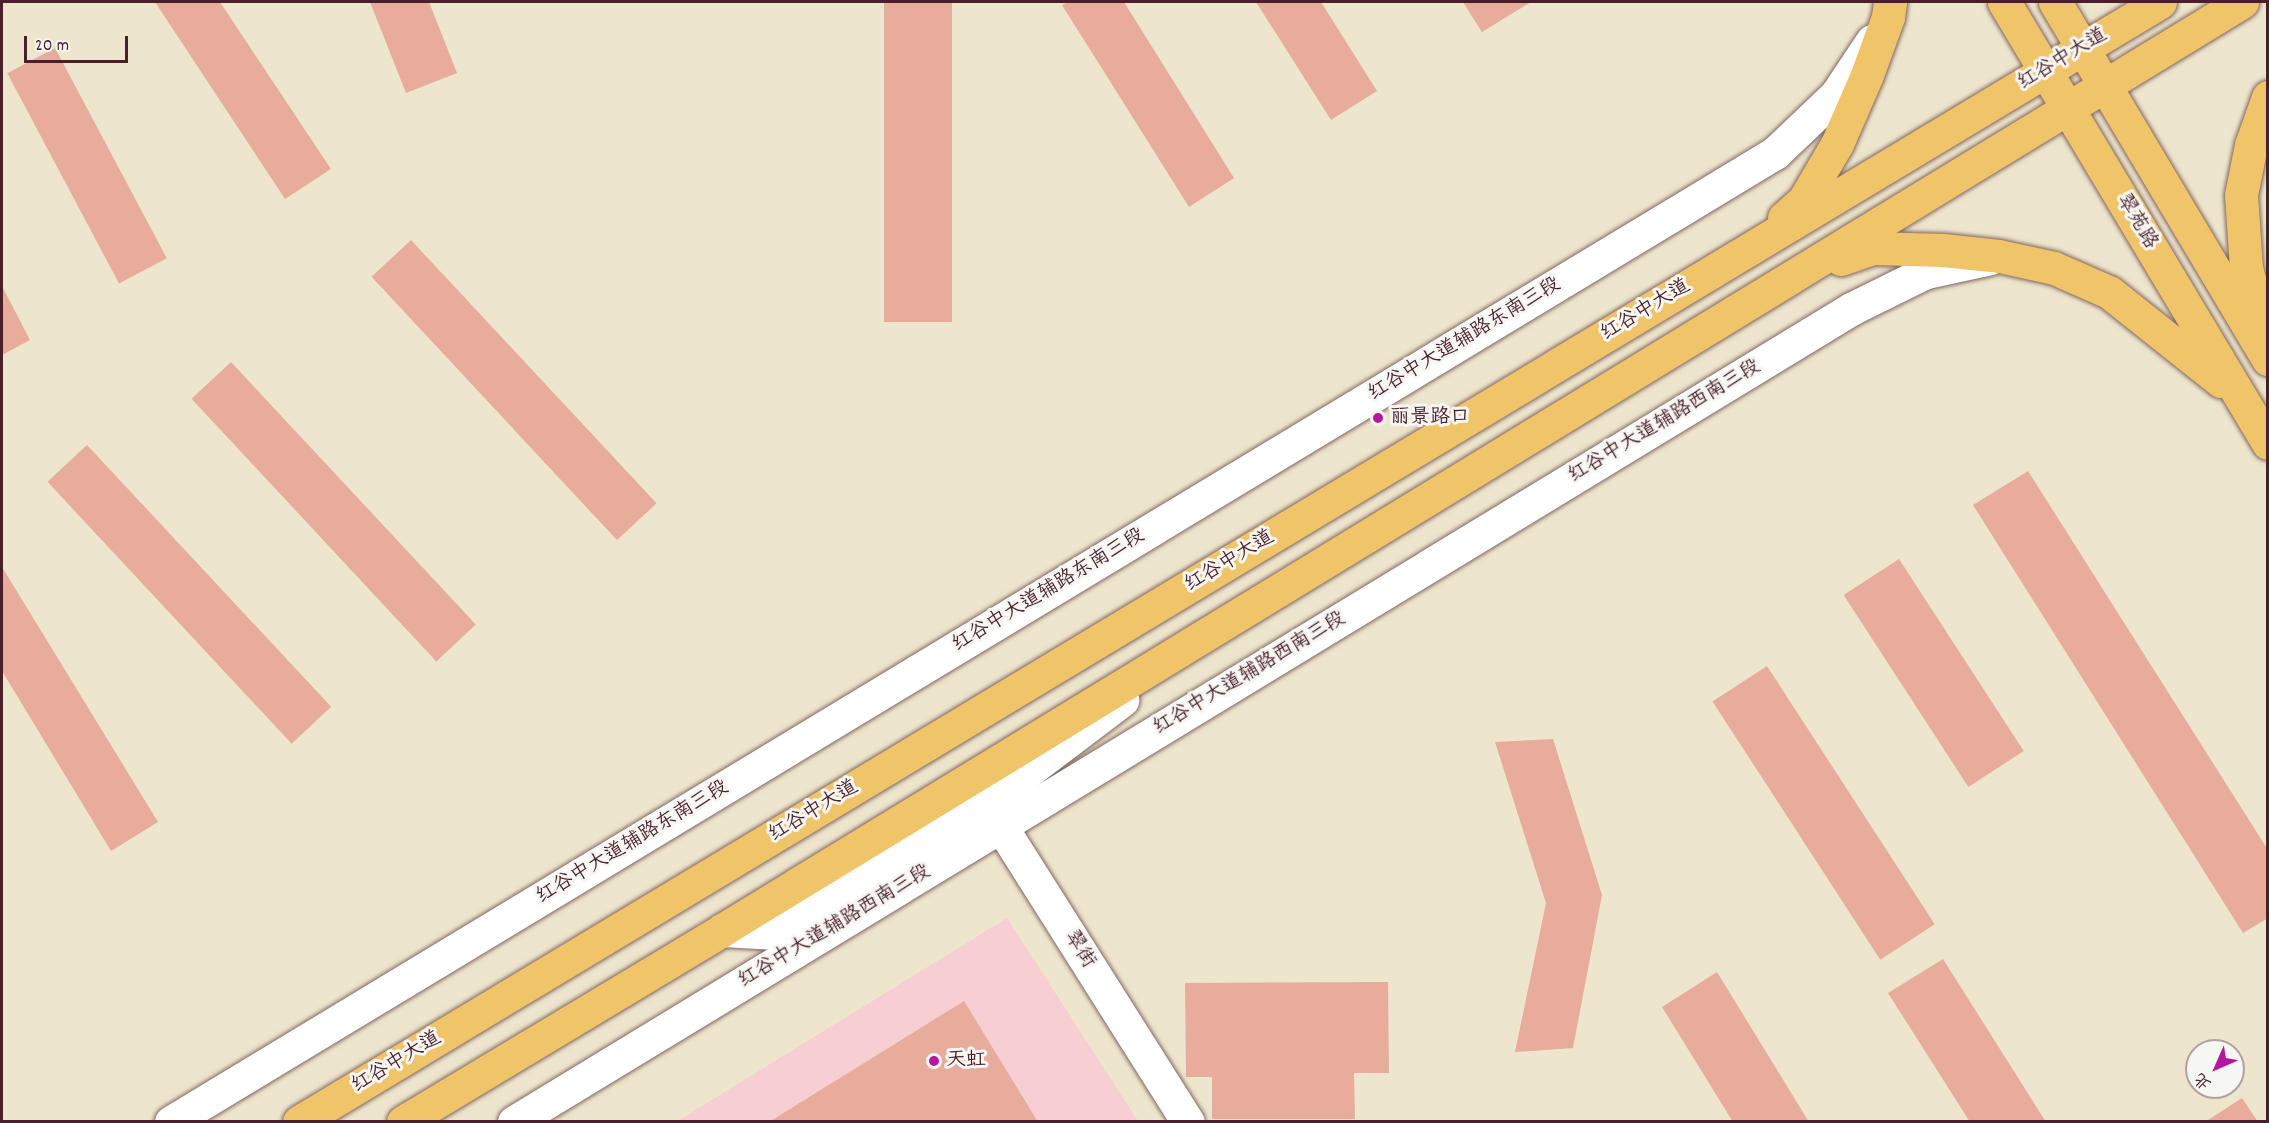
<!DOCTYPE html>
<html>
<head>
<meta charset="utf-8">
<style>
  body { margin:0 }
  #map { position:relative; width:2269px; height:1123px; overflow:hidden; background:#ede6cc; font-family:Dekko,"LXGW WenKai TC",sans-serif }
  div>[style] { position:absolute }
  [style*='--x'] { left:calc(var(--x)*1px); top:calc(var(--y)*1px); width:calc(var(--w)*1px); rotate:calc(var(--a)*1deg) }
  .built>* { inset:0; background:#f7cfd2 }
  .building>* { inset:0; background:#e7ac9b; transform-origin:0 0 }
  .roads { filter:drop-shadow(0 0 2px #836563) drop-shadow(0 0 2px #836563) }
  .minor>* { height:33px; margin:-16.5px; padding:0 16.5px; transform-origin:16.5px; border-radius:16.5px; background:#fff }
  .major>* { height:33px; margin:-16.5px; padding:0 16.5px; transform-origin:16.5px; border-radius:16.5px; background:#f0c469 }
  .dots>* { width:16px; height:16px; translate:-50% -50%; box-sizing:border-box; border:3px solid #f6f6f2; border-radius:50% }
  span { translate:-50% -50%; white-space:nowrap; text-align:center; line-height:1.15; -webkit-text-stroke:6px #f6f6f2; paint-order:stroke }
  .street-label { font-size:20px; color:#4a1f2b }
  .poi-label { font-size:20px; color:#4a1f2b }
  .left { translate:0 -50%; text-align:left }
  .frame { position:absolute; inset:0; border:3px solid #4a1f2b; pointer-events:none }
  .north { position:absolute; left:2185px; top:1039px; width:60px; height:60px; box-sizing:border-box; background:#f6f6f2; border:2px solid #b1a0a2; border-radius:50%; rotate:225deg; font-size:16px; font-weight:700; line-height:24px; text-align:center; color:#4a1f2b }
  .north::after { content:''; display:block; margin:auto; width:21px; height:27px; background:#b5179e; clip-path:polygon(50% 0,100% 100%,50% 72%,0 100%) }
  .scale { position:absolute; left:24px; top:36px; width:104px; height:27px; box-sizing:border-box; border:3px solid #4a1f2b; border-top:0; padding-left:8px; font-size:18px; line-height:21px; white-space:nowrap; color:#4a1f2b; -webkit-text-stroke:4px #f6f6f2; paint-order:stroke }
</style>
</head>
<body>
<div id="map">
  <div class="built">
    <i style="clip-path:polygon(1007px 918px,1138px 1121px,676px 1122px)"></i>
  </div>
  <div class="building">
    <i style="clip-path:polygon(155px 2px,220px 2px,331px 169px,285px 199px)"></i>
    <i style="clip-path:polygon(370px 2px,429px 2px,457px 73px,406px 93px)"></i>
    <i style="left:884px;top:2px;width:68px;height:320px"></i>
    <i style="clip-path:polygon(1068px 2px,1124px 2px,1234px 178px,1189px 207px,1062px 5px)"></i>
    <i style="clip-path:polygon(1256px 2px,1321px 2px,1377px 91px,1331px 120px)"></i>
    <i style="clip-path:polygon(1463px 2px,1531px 2px,1482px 32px)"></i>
    <i style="left:55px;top:48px;width:238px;height:54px;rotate:62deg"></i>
    <i style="left:411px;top:240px;width:360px;height:54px;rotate:47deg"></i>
    <i style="clip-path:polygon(2px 286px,30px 340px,2px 355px)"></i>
    <i style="left:231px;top:362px;width:359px;height:54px;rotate:47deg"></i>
    <i style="left:87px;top:445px;width:358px;height:54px;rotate:47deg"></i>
    <i style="clip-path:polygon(2028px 471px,2268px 850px,2268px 918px,2243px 933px,1973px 505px)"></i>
    <i style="left:1899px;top:559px;width:229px;height:66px;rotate:57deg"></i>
    <i style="clip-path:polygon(2px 567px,158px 822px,111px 851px,2px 671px)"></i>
    <i style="left:1767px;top:666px;width:308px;height:65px;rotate:57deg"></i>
    <i style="clip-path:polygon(1553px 739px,1602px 895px,1573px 1048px,1515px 1052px,1546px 903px,1495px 742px)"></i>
    <i style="clip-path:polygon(1943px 959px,2046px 1122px,1970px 1122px,1888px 993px)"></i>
    <i style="clip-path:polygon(1717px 972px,1809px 1122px,1733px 1122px,1662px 1007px)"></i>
    <i style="clip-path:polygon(1388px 982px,1389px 1073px,1354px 1073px,1355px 1119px,1212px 1119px,1212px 1077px,1186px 1077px,1185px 983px)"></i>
    <i style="clip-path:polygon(964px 1001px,1038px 1122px,769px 1122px)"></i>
    <i style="clip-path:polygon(2242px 1098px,2258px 1122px,2205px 1122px)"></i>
  </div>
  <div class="roads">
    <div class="minor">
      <i style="--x:990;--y:809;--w:370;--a:57.7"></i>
      <i style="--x:722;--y:930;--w:55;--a:3.1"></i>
      <i style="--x:777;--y:933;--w:246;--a:-31.9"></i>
      <i style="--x:986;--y:803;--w:171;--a:-37.1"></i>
      <i style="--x:171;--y:1122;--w:1874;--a:-31.14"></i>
      <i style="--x:1775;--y:153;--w:84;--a:-43.6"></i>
      <i style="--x:1836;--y:95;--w:65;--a:-56.3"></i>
      <i style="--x:514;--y:1122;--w:1565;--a:-31.3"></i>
      <i style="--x:1851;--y:309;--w:84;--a:-26.3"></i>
      <i style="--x:1926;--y:272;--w:66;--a:-12.2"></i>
    </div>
    <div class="major">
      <i style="--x:2004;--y:2;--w:514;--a:59.09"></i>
      <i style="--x:2055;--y:2;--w:416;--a:59.2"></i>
      <i style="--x:1784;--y:218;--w:27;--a:-42"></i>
      <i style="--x:1804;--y:200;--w:65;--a:-59.5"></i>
      <i style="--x:1837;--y:144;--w:75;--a:-66.5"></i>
      <i style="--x:1867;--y:75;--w:62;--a:-70.1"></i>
      <i style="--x:1888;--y:17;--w:15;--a:-82"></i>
      <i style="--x:1841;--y:259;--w:34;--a:-19"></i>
      <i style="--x:1873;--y:248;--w:70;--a:1.6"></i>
      <i style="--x:1943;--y:250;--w:56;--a:6.1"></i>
      <i style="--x:1999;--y:256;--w:56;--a:12.3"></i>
      <i style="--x:2054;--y:268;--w:60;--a:23.6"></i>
      <i style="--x:2109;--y:292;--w:143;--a:38.5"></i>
      <i style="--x:2262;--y:328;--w:62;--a:-104.9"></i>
      <i style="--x:2246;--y:268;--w:73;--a:-93.9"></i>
      <i style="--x:2241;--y:195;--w:51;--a:-78.7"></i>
      <i style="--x:2251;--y:145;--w:51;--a:-70.5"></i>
      <i style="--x:299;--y:1122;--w:2172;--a:-31.04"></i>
      <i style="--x:403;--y:1122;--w:372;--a:-31"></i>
      <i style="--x:722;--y:930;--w:1781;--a:-31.41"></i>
    </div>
  </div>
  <div class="dots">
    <i style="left:1378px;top:418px;background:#b5179e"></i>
    <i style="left:934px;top:1061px;background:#b5179e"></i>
  </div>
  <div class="street-label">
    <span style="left:2063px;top:60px;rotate:-31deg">红谷中大道</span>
    <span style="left:2136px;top:222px;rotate:59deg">翠苑路</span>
    <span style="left:1646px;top:311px;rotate:-31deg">红谷中大道</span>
    <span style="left:1465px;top:340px;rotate:-31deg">红谷中大道辅路东南三段</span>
    <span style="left:1665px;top:422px;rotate:-31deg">红谷中大道辅路西南三段</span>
    <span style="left:1230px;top:562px;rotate:-31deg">红谷中大道</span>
    <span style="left:1049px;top:591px;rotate:-31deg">红谷中大道辅路东南三段</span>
    <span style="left:1250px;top:674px;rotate:-31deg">红谷中大道辅路西南三段</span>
    <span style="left:814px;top:812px;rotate:-31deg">红谷中大道</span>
    <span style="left:633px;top:843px;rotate:-31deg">红谷中大道辅路东南三段</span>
    <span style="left:835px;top:927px;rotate:-31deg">红谷中大道辅路西南三段</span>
    <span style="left:1079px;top:950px;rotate:58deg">翠街</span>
    <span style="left:397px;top:1063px;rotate:-31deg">红谷中大道</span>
  </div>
  <div class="poi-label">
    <span class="left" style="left:1390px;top:418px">丽景路口</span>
    <span class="left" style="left:946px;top:1061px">天虹</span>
  </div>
  <div class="frame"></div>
  <div class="north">北</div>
  <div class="scale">20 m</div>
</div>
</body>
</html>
